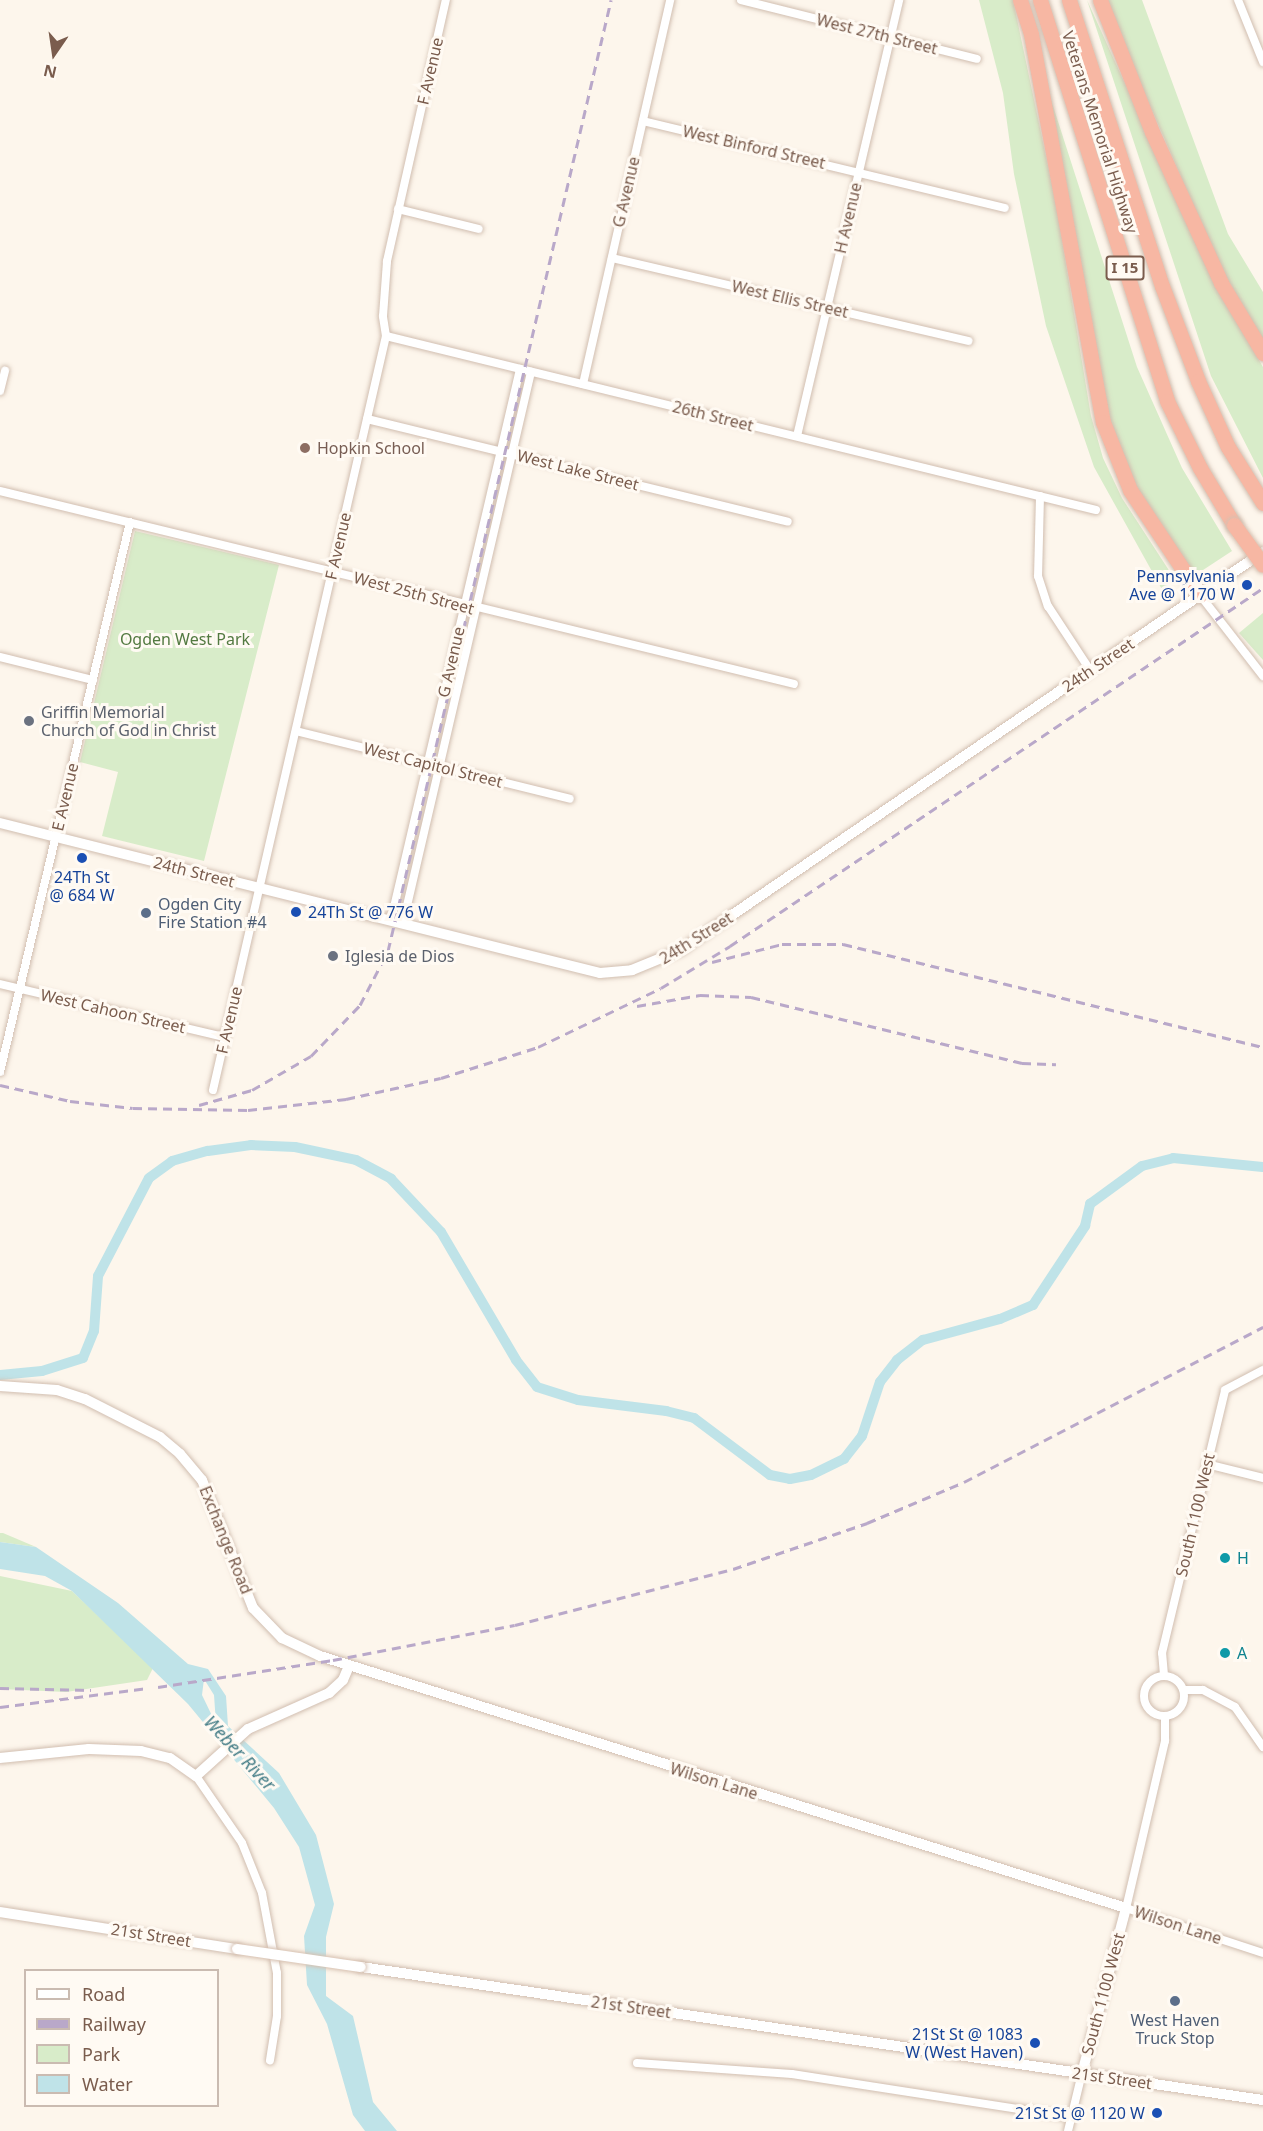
<!DOCTYPE html>
<html>
<head>
<meta charset="utf-8">
<style>
  body { margin:0 }
  #map { position:relative; width:1263px; height:2131px; overflow:hidden; background:#fdf6ec; font-family:"Noto Sans",sans-serif }
  div>[style] { position:absolute }
  [style*='--x'] { left:calc(var(--x)*1px); top:calc(var(--y)*1px); width:calc(var(--w)*1px); rotate:calc(var(--a)*1deg) }
  .green>* { inset:0; background:#d8ecc9 }
  .water>* { inset:0; background:#bfe3e8 }
  .canal>* { height:10px; margin:-5px; padding:0 5px; transform-origin:5px; border-radius:5px; background:#bfe3e8 }
  .roads { filter:drop-shadow(0 0 2px #d1beb0) drop-shadow(0 0 2px #d1beb0) }
  .minor>* { height:8px; margin:-4px; padding:0 4px; transform-origin:4px; border-radius:4px; background:#fff }
  .minor>.ring { margin:-4px; padding:0; box-sizing:content-box; background:none; border:8px solid #fff; border-radius:50% }
  .tertiary>* { height:10px; margin:-5px; padding:0 5px; transform-origin:5px; border-radius:5px; background:#fff }
  .secondary>* { height:10px; margin:-5px; padding:0 5px; transform-origin:5px; border-radius:5px; background:#fff }
  .motorway>* { height:15px; margin:-7.5px; padding:0 7.5px; transform-origin:7.5px; border-radius:7.5px; background:#f7b7a3 }
  .rail>* { height:3px; margin-top:-1.5px; transform-origin:0; background:repeating-linear-gradient(90deg,#b9a8c9 0 9px,transparent 0 15px) }
  .bridges { filter:drop-shadow(0 0 2px #d6c0b0) drop-shadow(0 0 2px #d6c0b0) }
  .secondary-bridge>* { height:10px; margin:-5px; padding:0 5px; transform-origin:5px; border-radius:5px; background:#fff }
  .motorway-bridge>* { height:15px; margin:-7.5px; padding:0 7.5px; transform-origin:7.5px; border-radius:7.5px; background:#f7b7a3 }
  .dots>* { width:16px; height:16px; translate:-50% -50%; box-sizing:border-box; border:3px solid #fffaf3; border-radius:50% }
  span { translate:-50% -50%; white-space:nowrap; text-align:center; line-height:1.15; -webkit-text-stroke:6px #fffaf3; paint-order:stroke }
  .shield-label span { padding:2px 4px; background:#fffaf3; border:2px solid; border-radius:4px; -webkit-text-stroke-width:0 }
  .shield-label { font-size:15px; color:#7a5c4d; font-weight:700 }
  .street-label { font-size:16px; color:#7a5c4d }
  .education-label { font-size:16px; color:#785e54 }
  .left { translate:0 -50%; text-align:left }
  .transit-label { font-size:16px; color:#164399 }
  .right { translate:-100% -50%; text-align:right }
  .park-label { font-size:16px; color:#537a41 }
  .worship-label { font-size:16px; color:#5b616d }
  .service-label { font-size:16px; color:#4e5e75 }
  .culture-label { font-size:16px; color:#0d838f }
  .water-label { font-size:18px; color:#437c86; font-style:italic }
  .legend { position:absolute; left:24px; top:1969px; width:195px; height:138px; box-sizing:border-box; background:#fffaf3; border:2px solid #cabbb1; margin:0; padding:8px 10px; list-style:none; font-size:18px; color:#7a5c4d }
  .legend li { display:flex; align-items:center; gap:12px; height:30px }
  .legend b { width:30px; border:2px solid #cabbb1 }
  .north { position:absolute; left:24px; top:24px; width:60px; height:60px; -webkit-text-stroke:4px #fffaf3; paint-order:stroke; rotate:193deg; font-size:16px; font-weight:700; line-height:24px; text-align:center; color:#7a5c4d }
  .north::after { content:''; display:block; margin:auto; width:21px; height:27px; background:#7a5c4d; clip-path:polygon(50% 0,100% 100%,50% 72%,0 100%) }
</style>
</head>
<body>
<div id="map">
  <div class="green">
    <i style="clip-path:polygon(979px 0,1013px 0,1056px 204px,1091px 416px,1103px 458px,1122px 498px,1172px 575px,1173px 580px,1164px 593px,1094px 467px,1046px 326px,1014px 174px,1003px 93px)"></i>
    <i style="clip-path:polygon(1087px 0,1220px 293px,1263px 367px,1263px 478px,1211px 376px)"></i>
    <i style="clip-path:polygon(1104px 0,1142px 0,1228px 234px,1263px 292px,1263px 343px,1219px 264px)"></i>
    <i style="clip-path:polygon(1045px 81px,1137px 367px,1182px 468px,1232px 551px,1200px 572px,1191px 572px,1131px 479px,1108px 415px)"></i>
    <i style="clip-path:polygon(135px 531px,279px 565px,204px 861px,102px 836px,118px 772px,80px 762px)"></i>
    <i style="clip-path:polygon(1263px 613px,1263px 660px,1239px 633px)"></i>
    <i style="clip-path:polygon(0 1533px,3px 1533px,36px 1547px,0 1542px)"></i>
    <i style="clip-path:polygon(0 1576px,72px 1591px,153px 1668px,147px 1680px,66px 1692px,0 1689px)"></i>
  </div>
  <div class="water">
    <i style="clip-path:polygon(evenodd,0 1542px,36px 1547px,118px 1603px,188px 1664px,208px 1669px,226px 1696px,228px 1726px,279px 1773px,316px 1835px,334px 1904px,326px 1937px,326px 1996px,353px 2016px,373px 2102px,397px 2131px,365px 2131px,353px 2115px,327px 2024px,307px 1985px,304px 1936px,315px 1905px,299px 1847px,274px 1808px,188px 1704px,72px 1591px,45px 1576px,0 1569px,0 1542px,204px 1679px,214px 1695px,216px 1724px,202px 1695px,204px 1679px)"></i>
  </div>
  <div class="canal">
    <i style="--x:0;--y:1375;--w:42;--a:-5.4"></i>
    <i style="--x:42;--y:1371;--w:43;--a:-17.6"></i>
    <i style="--x:83;--y:1358;--w:29;--a:-68"></i>
    <i style="--x:94;--y:1331;--w:55;--a:-85.8"></i>
    <i style="--x:98;--y:1276;--w:110;--a:-62.5"></i>
    <i style="--x:149;--y:1178;--w:29;--a:-36"></i>
    <i style="--x:172;--y:1161;--w:37;--a:-16"></i>
    <i style="--x:208;--y:1151;--w:43;--a:-7.9"></i>
    <i style="--x:251;--y:1145;--w:44;--a:2.6"></i>
    <i style="--x:295;--y:1147;--w:62;--a:12"></i>
    <i style="--x:356;--y:1160;--w:40;--a:28"></i>
    <i style="--x:391;--y:1179;--w:73;--a:46.7"></i>
    <i style="--x:441;--y:1232;--w:148;--a:59.6"></i>
    <i style="--x:516;--y:1360;--w:34;--a:52"></i>
    <i style="--x:537;--y:1387;--w:43;--a:17.6"></i>
    <i style="--x:578;--y:1400;--w:89;--a:7.1"></i>
    <i style="--x:666;--y:1411;--w:29;--a:14"></i>
    <i style="--x:694;--y:1418;--w:95;--a:36.9"></i>
    <i style="--x:770;--y:1475;--w:20;--a:11"></i>
    <i style="--x:790;--y:1479;--w:21;--a:-11"></i>
    <i style="--x:811;--y:1475;--w:37;--a:-26"></i>
    <i style="--x:844;--y:1459;--w:29;--a:-52"></i>
    <i style="--x:862;--y:1436;--w:57;--a:-71.6"></i>
    <i style="--x:880;--y:1382;--w:28;--a:-52"></i>
    <i style="--x:897;--y:1360;--w:33;--a:-38"></i>
    <i style="--x:923;--y:1340;--w:80;--a:-15.3"></i>
    <i style="--x:1000;--y:1319;--w:36;--a:-23"></i>
    <i style="--x:1033;--y:1305;--w:95;--a:-56.6"></i>
    <i style="--x:1085;--y:1226;--w:23;--a:-77"></i>
    <i style="--x:1090;--y:1204;--w:64;--a:-36.2"></i>
    <i style="--x:1142;--y:1166;--w:32;--a:-14"></i>
    <i style="--x:1173;--y:1158;--w:90;--a:5.7"></i>
  </div>
  <div class="roads">
    <div class="minor">
      <i style="--x:741;--y:0;--w:243;--a:14"></i>
      <i style="--x:1238;--y:0;--w:67;--a:68"></i>
      <i style="--x:643;--y:121;--w:372;--a:13.5"></i>
      <i style="--x:398;--y:209;--w:83;--a:13.9"></i>
      <i style="--x:612;--y:258;--w:366;--a:13.1"></i>
      <i style="--x:386;--y:336;--w:731;--a:13.77"></i>
      <i style="--x:583;--y:384;--w:394;--a:-77.2"></i>
      <i style="--x:0;--y:391;--w:21;--a:-76"></i>
      <i style="--x:367;--y:419;--w:433;--a:13.7"></i>
      <i style="--x:797;--y:436;--w:448;--a:-76.8"></i>
      <i style="--x:0;--y:491;--w:817;--a:13.66"></i>
      <i style="--x:1040;--y:496;--w:80;--a:91.4"></i>
      <i style="--x:1038;--y:576;--w:32;--a:72"></i>
      <i style="--x:1048;--y:606;--w:77;--a:56.7"></i>
      <i style="--x:1200;--y:595;--w:103;--a:52.1"></i>
      <i style="--x:0;--y:657;--w:96;--a:13.9"></i>
      <i style="--x:296;--y:731;--w:282;--a:13.9"></i>
      <i style="--x:391;--y:920;--w:566;--a:-76.82"></i>
      <i style="--x:403;--y:923;--w:566;--a:-76.92"></i>
      <i style="--x:0;--y:984;--w:231;--a:13.3"></i>
      <i style="--x:0;--y:1072;--w:565;--a:-76.7"></i>
      <i style="--x:213;--y:1090;--w:774;--a:-77.08"></i>
      <i style="--x:386;--y:336;--w:20;--a:-99"></i>
      <i style="--x:383;--y:316;--w:55;--a:-85.8"></i>
      <i style="--x:387;--y:261;--w:268;--a:-77.3"></i>
      <i style="--x:1207;--y:1464;--w:58;--a:14"></i>
      <i style="--x:1164;--y:1675;--w:22;--a:-95"></i>
      <i style="--x:1162;--y:1653;--w:270;--a:-76.5"></i>
      <i style="--x:1225;--y:1390;--w:43;--a:-27.8"></i>
      <i class="ring" style="left:1144px;top:1676px;width:32px;height:32px"></i>
      <i style="--x:1184;--y:1690;--w:19;--a:0"></i>
      <i style="--x:1203;--y:1690;--w:36;--a:28"></i>
      <i style="--x:1235;--y:1707;--w:49;--a:55"></i>
      <i style="--x:1165;--y:1716;--w:25;--a:90"></i>
      <i style="--x:1165;--y:1741;--w:171;--a:103.1"></i>
      <i style="--x:1126;--y:1908;--w:144;--a:18.2"></i>
      <i style="--x:196;--y:1776;--w:81;--a:55.5"></i>
      <i style="--x:242;--y:1843;--w:54;--a:68.2"></i>
      <i style="--x:262;--y:1893;--w:81;--a:79.4"></i>
      <i style="--x:277;--y:1973;--w:43;--a:90"></i>
      <i style="--x:277;--y:2016;--w:45;--a:99"></i>
      <i style="--x:637;--y:2063;--w:155;--a:4.1"></i>
      <i style="--x:792;--y:2074;--w:282;--a:8.8"></i>
      <i style="--x:1068;--y:2131;--w:60;--a:-76.4"></i>
    </div>
    <div class="tertiary">
      <i style="--x:0;--y:1386;--w:57;--a:4"></i>
      <i style="--x:57;--y:1390;--w:29;--a:18"></i>
      <i style="--x:85;--y:1399;--w:84;--a:26.9"></i>
      <i style="--x:160;--y:1437;--w:26;--a:40"></i>
      <i style="--x:180;--y:1454;--w:34;--a:50"></i>
      <i style="--x:202;--y:1480;--w:138;--a:68.3"></i>
      <i style="--x:253;--y:1608;--w:42;--a:46"></i>
      <i style="--x:282;--y:1638;--w:42;--a:25.3"></i>
      <i style="--x:320;--y:1656;--w:844;--a:17.36"></i>
      <i style="--x:1126;--y:1908;--w:171;--a:104.9"></i>
      <i style="--x:0;--y:1758;--w:89;--a:-5.8"></i>
      <i style="--x:89;--y:1749;--w:52;--a:2.2"></i>
      <i style="--x:141;--y:1751;--w:30;--a:14"></i>
      <i style="--x:170;--y:1758;--w:32;--a:35"></i>
      <i style="--x:196;--y:1776;--w:70;--a:-42.1"></i>
      <i style="--x:248;--y:1729;--w:89;--a:-24"></i>
      <i style="--x:329;--y:1693;--w:19;--a:-43"></i>
      <i style="--x:343;--y:1680;--w:15;--a:-67"></i>
    </div>
    <div class="secondary">
      <i style="--x:0;--y:823;--w:618;--a:14.04"></i>
      <i style="--x:600;--y:973;--w:32;--a:-5"></i>
      <i style="--x:632;--y:970;--w:53;--a:-22.2"></i>
      <i style="--x:681;--y:950;--w:705;--a:-34.37"></i>
      <i style="--x:0;--y:1912;--w:240;--a:8.9"></i>
      <i style="--x:361;--y:1967;--w:912;--a:8.39"></i>
    </div>
    <div class="motorway">
      <i style="--x:1020;--y:0;--w:36;--a:72"></i>
      <i style="--x:1031;--y:34;--w:395;--a:79.5"></i>
      <i style="--x:1103;--y:422;--w:73;--a:68.3"></i>
      <i style="--x:1130;--y:490;--w:126;--a:56.3"></i>
      <i style="--x:1040;--y:0;--w:421;--a:72.4"></i>
      <i style="--x:1167;--y:401;--w:75;--a:63.8"></i>
      <i style="--x:1200;--y:468;--w:66;--a:59.2"></i>
      <i style="--x:1069;--y:0;--w:301;--a:72"></i>
      <i style="--x:1162;--y:286;--w:102;--a:69.2"></i>
      <i style="--x:1198;--y:381;--w:72;--a:65.6"></i>
      <i style="--x:1228;--y:447;--w:66;--a:58"></i>
      <i style="--x:1100;--y:0;--w:142;--a:68.5"></i>
      <i style="--x:1152;--y:132;--w:166;--a:65.4"></i>
      <i style="--x:1221;--y:283;--w:82;--a:59"></i>
    </div>
  </div>
  <div class="rail">
    <i style="--x:712;--y:962;--w:72;--a:-14.4"></i>
    <i style="--x:782;--y:944;--w:61;--a:0"></i>
    <i style="--x:843;--y:944;--w:432;--a:13.8"></i>
    <i style="--x:637;--y:1006;--w:64;--a:-9.9"></i>
    <i style="--x:700;--y:995;--w:51;--a:2.2"></i>
    <i style="--x:751;--y:997;--w:279;--a:13.7"></i>
    <i style="--x:1022;--y:1063;--w:34;--a:2"></i>
    <i style="--x:0;--y:1085;--w:72;--a:12.9"></i>
    <i style="--x:70;--y:1101;--w:63;--a:6.3"></i>
    <i style="--x:133;--y:1108;--w:115;--a:1"></i>
    <i style="--x:248;--y:1110;--w:99;--a:-6.4"></i>
    <i style="--x:346;--y:1099;--w:97;--a:-12.5"></i>
    <i style="--x:441;--y:1078;--w:102;--a:-17.7"></i>
    <i style="--x:538;--y:1047;--w:136;--a:-25.6"></i>
    <i style="--x:661;--y:988;--w:81;--a:-31.3"></i>
    <i style="--x:730;--y:946;--w:642;--a:-33.89"></i>
    <i style="--x:199;--y:1105;--w:55;--a:-15.8"></i>
    <i style="--x:252;--y:1090;--w:68;--a:-30"></i>
    <i style="--x:311;--y:1056;--w:71;--a:-46.1"></i>
    <i style="--x:360;--y:1005;--w:61;--a:-62.6"></i>
    <i style="--x:388;--y:951;--w:977;--a:-76.8"></i>
    <i style="--x:158;--y:1687;--w:177;--a:-8.8"></i>
    <i style="--x:333;--y:1660;--w:185;--a:-10.9"></i>
    <i style="--x:515;--y:1625;--w:225;--a:-14.4"></i>
    <i style="--x:733;--y:1569;--w:142;--a:-18.9"></i>
    <i style="--x:867;--y:1523;--w:105;--a:-22.9"></i>
    <i style="--x:964;--y:1482;--w:337;--a:-27.4"></i>
    <i style="--x:0;--y:1688;--w:91;--a:1.3"></i>
    <i style="--x:0;--y:1707;--w:149;--a:-7.3"></i>
  </div>
  <div class="bridges">
    <div class="secondary-bridge">
      <i style="--x:237;--y:1949;--w:125;--a:8.3"></i>
    </div>
    <div class="motorway-bridge">
      <i style="--x:1234;--y:525;--w:49;--a:54.1"></i>
    </div>
  </div>
  <div class="dots">
    <i style="left:305px;top:448px;background:#8d6e63"></i>
    <i style="left:1247px;top:585px;background:#1a4fb4"></i>
    <i style="left:29px;top:721px;background:#6b7280"></i>
    <i style="left:82px;top:858px;background:#1a4fb4"></i>
    <i style="left:296px;top:912px;background:#1a4fb4"></i>
    <i style="left:146px;top:913px;background:#5c6f8a"></i>
    <i style="left:333px;top:956px;background:#6b7280"></i>
    <i style="left:1225px;top:1558px;background:#0f9aa8"></i>
    <i style="left:1225px;top:1653px;background:#0f9aa8"></i>
    <i style="left:1175px;top:2001px;background:#5c6f8a"></i>
    <i style="left:1035px;top:2043px;background:#1a4fb4"></i>
    <i style="left:1157px;top:2113px;background:#1a4fb4"></i>
  </div>
  <div class="shield-label">
    <span style="left:1125px;top:268px">I 15</span>
  </div>
  <div class="street-label">
    <span style="left:877px;top:34px;rotate:14deg">West 27th Street</span>
    <span style="left:430px;top:71px;rotate:-77deg">F Avenue</span>
    <span style="left:1100px;top:132px;rotate:72deg">Veterans Memorial Highway</span>
    <span style="left:754px;top:147px;rotate:13deg">West Binford Street</span>
    <span style="left:626px;top:192px;rotate:-77deg">G Avenue</span>
    <span style="left:848px;top:218px;rotate:-77deg">H Avenue</span>
    <span style="left:790px;top:299px;rotate:13deg">West Ellis Street</span>
    <span style="left:713px;top:416px;rotate:14deg">26th Street</span>
    <span style="left:578px;top:470px;rotate:14deg">West Lake Street</span>
    <span style="left:338px;top:546px;rotate:-77deg">F Avenue</span>
    <span style="left:414px;top:593px;rotate:15deg">West 25th Street</span>
    <span style="left:451px;top:662px;rotate:-77deg">G Avenue</span>
    <span style="left:1098px;top:665px;rotate:-34deg">24th Street</span>
    <span style="left:433px;top:765px;rotate:14deg">West Capitol Street</span>
    <span style="left:65px;top:797px;rotate:-77deg">E Avenue</span>
    <span style="left:194px;top:872px;rotate:14deg">24th Street</span>
    <span style="left:696px;top:938px;rotate:-32deg">24th Street</span>
    <span style="left:113px;top:1011px;rotate:13deg">West Cahoon Street</span>
    <span style="left:229px;top:1020px;rotate:-77deg">F Avenue</span>
    <span style="left:1195px;top:1515px;rotate:-77deg">South 1100 West</span>
    <span style="left:226px;top:1540px;rotate:68deg">Exchange Road</span>
    <span style="left:714px;top:1781px;rotate:17deg">Wilson Lane</span>
    <span style="left:1178px;top:1925px;rotate:18deg">Wilson Lane</span>
    <span style="left:151px;top:1935px;rotate:9deg">21st Street</span>
    <span style="left:1103px;top:1994px;rotate:-75deg">South 1100 West</span>
    <span style="left:631px;top:2007px;rotate:8deg">21st Street</span>
    <span style="left:1112px;top:2078px;rotate:8deg">21st Street</span>
  </div>
  <div class="education-label">
    <span class="left" style="left:317px;top:448px">Hopkin School</span>
  </div>
  <div class="transit-label">
    <span class="right" style="left:1235px;top:585px">Pennsylvania<br>Ave @ 1170 W</span>
    <span style="left:82px;top:886px">24Th St<br>@ 684 W</span>
    <span class="left" style="left:308px;top:912px">24Th St @ 776 W</span>
    <span class="right" style="left:1023px;top:2043px">21St St @ 1083<br>W (West Haven)</span>
    <span class="right" style="left:1145px;top:2113px">21St St @ 1120 W</span>
  </div>
  <div class="park-label">
    <span style="left:185px;top:639px">Ogden West Park</span>
  </div>
  <div class="worship-label">
    <span class="left" style="left:41px;top:721px">Griffin Memorial<br>Church of God in Christ</span>
    <span class="left" style="left:345px;top:956px">Iglesia de Dios</span>
  </div>
  <div class="service-label">
    <span class="left" style="left:158px;top:913px">Ogden City<br>Fire Station #4</span>
    <span style="left:1175px;top:2029px">West Haven<br>Truck Stop</span>
  </div>
  <div class="culture-label">
    <span class="left" style="left:1237px;top:1558px">H</span>
    <span class="left" style="left:1237px;top:1653px">A</span>
  </div>
  <div class="water-label">
    <span style="left:240px;top:1753px;rotate:47deg">Weber River</span>
  </div>
  <ul class="legend">
  <li><b style="height:8px;background:#fff"></b>Road</li>
  <li><b style="height:8px;background:#b9a8c9"></b>Railway</li>
  <li><b style="height:16px;background:#d8ecc9"></b>Park</li>
  <li><b style="height:16px;background:#bfe3e8"></b>Water</li>
  </ul>
  <div class="north">N</div>
</div>
</body>
</html>
